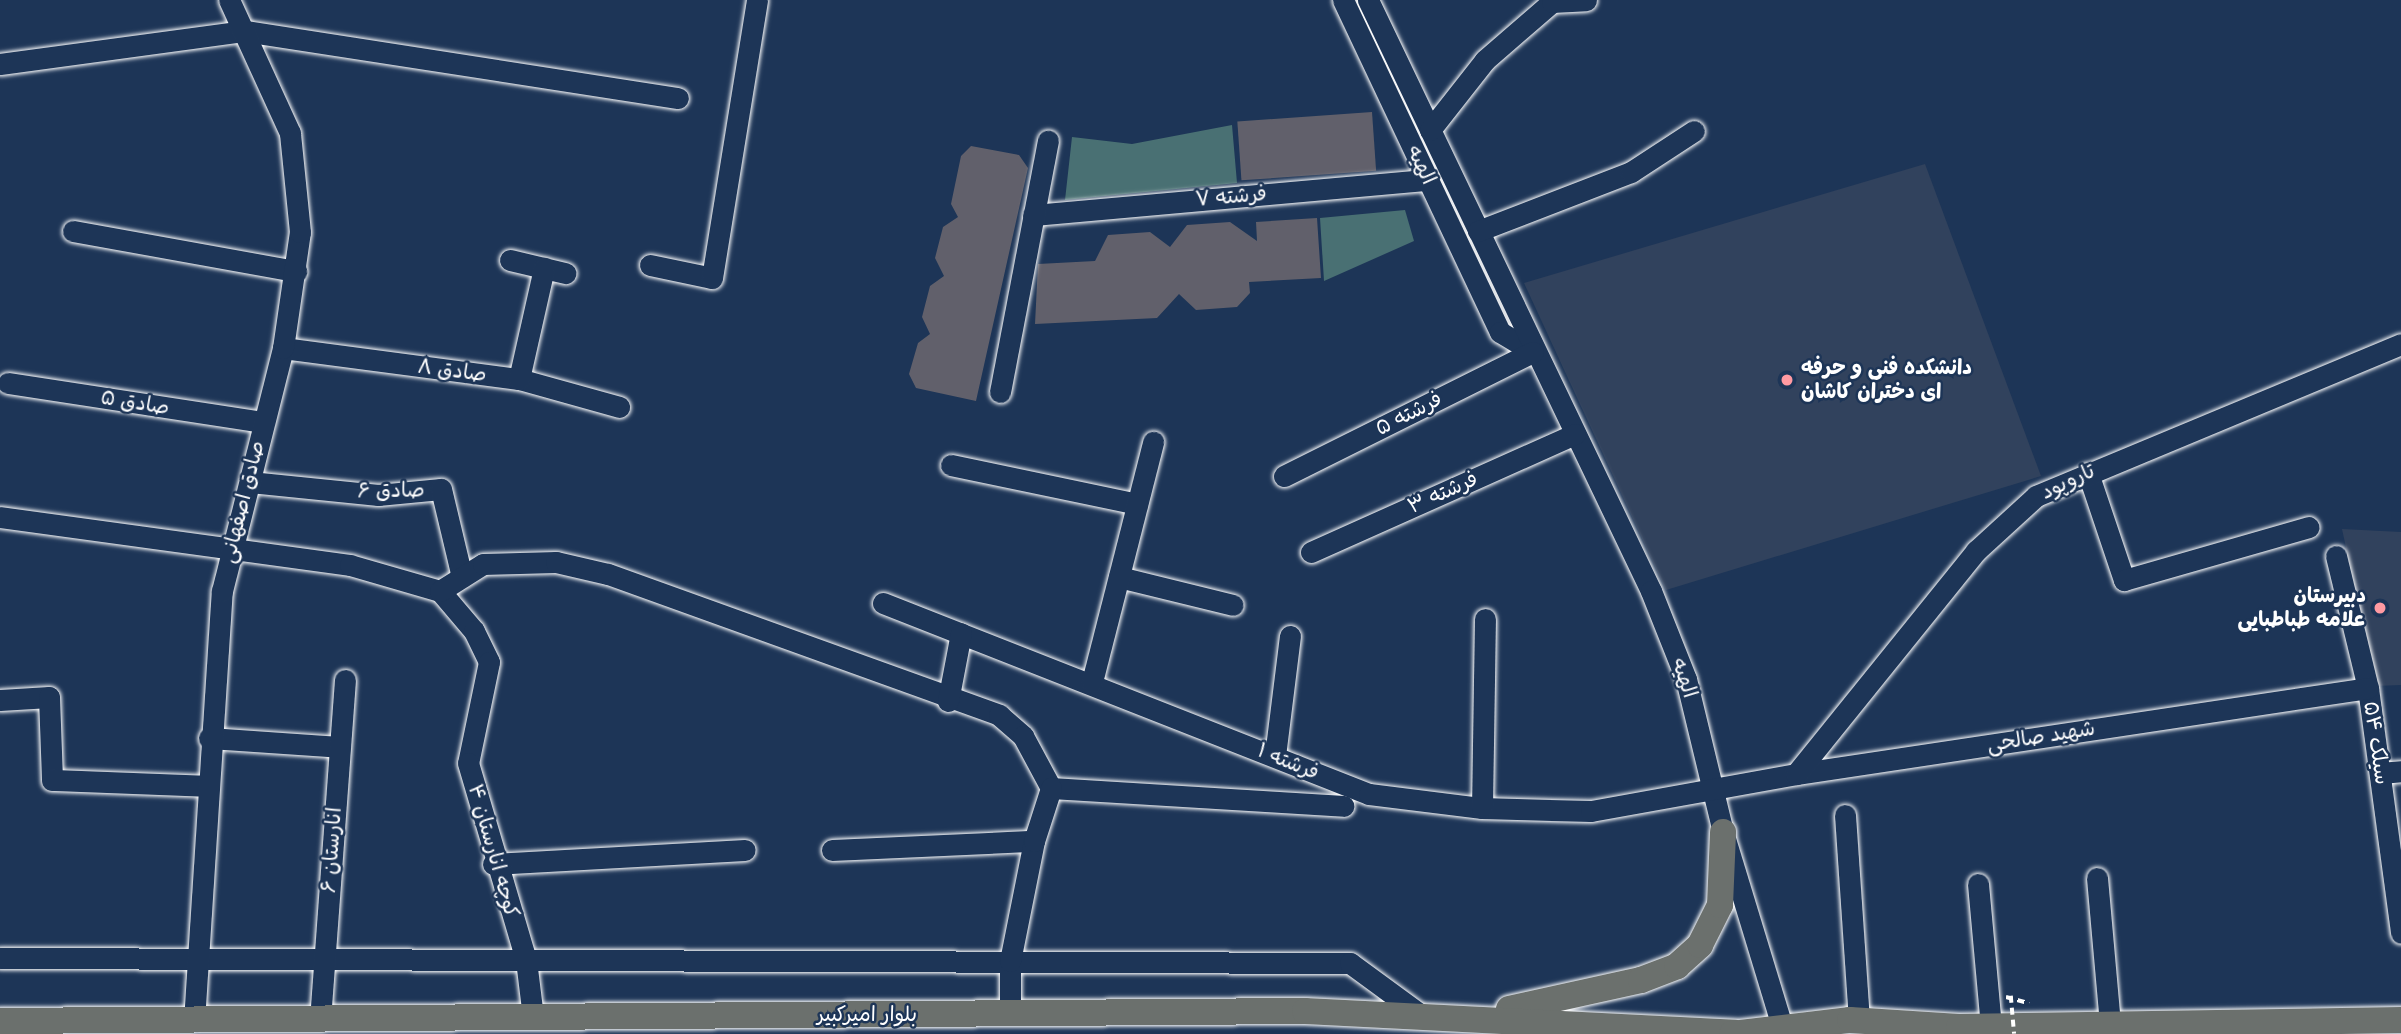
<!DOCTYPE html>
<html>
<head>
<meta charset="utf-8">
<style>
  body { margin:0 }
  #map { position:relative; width:2401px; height:1034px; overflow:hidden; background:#1d3557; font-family:"Balsamiq Sans","Playpen Sans Arabic",sans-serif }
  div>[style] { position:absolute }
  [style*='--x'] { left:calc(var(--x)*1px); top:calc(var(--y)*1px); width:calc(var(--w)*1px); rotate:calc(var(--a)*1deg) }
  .built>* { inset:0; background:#31425d }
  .green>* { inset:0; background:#497073 }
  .building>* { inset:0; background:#61606b; transform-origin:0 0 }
  .path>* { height:3.5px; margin-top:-1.75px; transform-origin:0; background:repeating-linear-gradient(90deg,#fff 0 7px,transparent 0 12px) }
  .roads { filter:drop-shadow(0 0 2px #fff) drop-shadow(0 0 2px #fff) }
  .minor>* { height:21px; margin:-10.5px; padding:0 10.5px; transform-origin:10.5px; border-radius:10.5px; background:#1d3557 }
  .major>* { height:26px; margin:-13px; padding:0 13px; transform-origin:13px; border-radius:13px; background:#6b706d }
  .path-bridge>* { height:3.5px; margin-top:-1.75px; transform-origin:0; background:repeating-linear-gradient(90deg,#fff 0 7px,transparent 0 12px) }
  .dots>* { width:19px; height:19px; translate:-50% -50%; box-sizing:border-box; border:4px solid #1d3557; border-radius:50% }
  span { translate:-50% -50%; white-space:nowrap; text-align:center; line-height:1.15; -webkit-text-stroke:5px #1d3557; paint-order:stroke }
  .street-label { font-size:21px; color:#fff }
  .poi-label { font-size:21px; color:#fff; font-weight:700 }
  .left { translate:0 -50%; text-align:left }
  .right { translate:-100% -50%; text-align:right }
</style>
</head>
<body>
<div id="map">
  <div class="built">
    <i style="clip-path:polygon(1925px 164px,2041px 476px,1666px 590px,1524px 283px)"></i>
    <i style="clip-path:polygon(2342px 529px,2401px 532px,2401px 685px,2376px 686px)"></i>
  </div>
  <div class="green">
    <i style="clip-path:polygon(1232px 125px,1237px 183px,1065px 200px,1072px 137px,1132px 144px)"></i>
    <i style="clip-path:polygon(1405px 210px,1414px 241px,1324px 281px,1320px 218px)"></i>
  </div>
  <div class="building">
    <i style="left:1372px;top:112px;width:59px;height:135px;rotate:86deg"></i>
    <i style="clip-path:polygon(971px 146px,1019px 155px,1028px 168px,976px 401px,916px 388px,909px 374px,918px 343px,930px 334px,922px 317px,930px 286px,944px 276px,935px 258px,943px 227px,958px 217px,951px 204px,961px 156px)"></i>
    <i style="clip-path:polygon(1317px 218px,1321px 278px,1249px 282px,1250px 293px,1237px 307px,1196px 310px,1179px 294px,1157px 318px,1035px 324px,1038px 264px,1095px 261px,1108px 235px,1150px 232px,1170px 247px,1187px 225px,1230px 222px,1257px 241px,1256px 222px)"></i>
  </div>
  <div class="path">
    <i style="--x:2006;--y:997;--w:24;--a:15"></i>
  </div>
  <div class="roads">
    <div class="minor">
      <i style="--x:1343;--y:0;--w:367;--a:64.7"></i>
      <i style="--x:1500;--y:332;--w:39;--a:31"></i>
      <i style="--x:1368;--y:0;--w:655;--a:64.41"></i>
      <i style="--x:1651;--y:591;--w:95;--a:68.3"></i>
      <i style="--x:1686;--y:679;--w:157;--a:76.4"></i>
      <i style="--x:1723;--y:832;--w:200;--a:73.1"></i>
      <i style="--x:0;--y:64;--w:247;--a:-7.7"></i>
      <i style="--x:245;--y:31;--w:438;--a:8.8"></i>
      <i style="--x:1430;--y:130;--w:89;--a:-51.8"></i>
      <i style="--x:1485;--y:60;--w:89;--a:-40.9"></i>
      <i style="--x:1552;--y:2;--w:34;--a:-3"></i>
      <i style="--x:1033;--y:215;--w:397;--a:-5.1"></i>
      <i style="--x:73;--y:231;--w:227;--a:10.2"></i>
      <i style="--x:1478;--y:231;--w:164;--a:-21.1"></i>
      <i style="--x:1631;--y:172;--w:75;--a:-33.1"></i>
      <i style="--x:510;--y:260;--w:57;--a:13.3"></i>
      <i style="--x:650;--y:265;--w:63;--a:11.8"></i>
      <i style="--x:712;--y:278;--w:282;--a:-80.8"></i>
      <i style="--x:283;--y:348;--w:238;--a:7.5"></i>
      <i style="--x:519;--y:379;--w:104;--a:15.6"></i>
      <i style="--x:519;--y:379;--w:114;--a:-77.3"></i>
      <i style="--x:8;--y:383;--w:258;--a:8.7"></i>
      <i style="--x:1000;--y:392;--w:256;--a:-79.2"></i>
      <i style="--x:951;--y:465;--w:190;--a:11.8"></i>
      <i style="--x:2088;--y:473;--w:113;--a:71.4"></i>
      <i style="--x:2124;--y:580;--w:192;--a:-16"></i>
      <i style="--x:1284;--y:476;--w:278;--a:-26.5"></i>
      <i style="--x:250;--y:482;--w:129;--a:5.8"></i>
      <i style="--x:378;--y:495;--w:63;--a:-5.4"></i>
      <i style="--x:441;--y:489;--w:90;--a:76.6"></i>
      <i style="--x:0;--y:517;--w:353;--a:7.8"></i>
      <i style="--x:350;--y:565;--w:94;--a:16.1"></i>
      <i style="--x:440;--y:591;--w:52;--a:49.6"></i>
      <i style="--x:474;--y:631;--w:34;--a:64"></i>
      <i style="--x:489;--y:662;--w:103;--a:101.7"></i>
      <i style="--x:468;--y:763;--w:205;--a:73.6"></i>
      <i style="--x:526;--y:960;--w:57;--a:83"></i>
      <i style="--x:1311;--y:552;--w:289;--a:-24.1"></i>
      <i style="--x:2336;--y:556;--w:136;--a:76.4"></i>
      <i style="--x:2368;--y:688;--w:247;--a:82.3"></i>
      <i style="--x:1119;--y:577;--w:117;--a:13.8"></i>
      <i style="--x:440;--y:591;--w:51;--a:-32.1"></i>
      <i style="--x:483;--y:564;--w:73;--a:-1.6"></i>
      <i style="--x:556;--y:562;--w:53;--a:13"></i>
      <i style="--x:608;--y:574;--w:416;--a:19.8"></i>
      <i style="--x:999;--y:715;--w:32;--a:41"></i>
      <i style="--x:1023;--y:736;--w:59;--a:61.7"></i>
      <i style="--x:883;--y:603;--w:522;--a:21.46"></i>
      <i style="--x:1369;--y:794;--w:114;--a:7.1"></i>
      <i style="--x:1482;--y:808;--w:109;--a:1.6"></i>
      <i style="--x:1591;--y:811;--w:208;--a:-10.2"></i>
      <i style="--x:1796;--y:774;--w:578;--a:-8.55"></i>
      <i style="--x:1092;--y:682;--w:248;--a:-75.7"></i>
      <i style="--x:0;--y:700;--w:49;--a:-3.5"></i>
      <i style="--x:49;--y:697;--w:83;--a:87.9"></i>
      <i style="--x:52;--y:780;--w:155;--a:2.2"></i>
      <i style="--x:948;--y:701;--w:69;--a:-79.2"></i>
      <i style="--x:209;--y:738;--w:131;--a:3.9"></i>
      <i style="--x:1275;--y:756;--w:121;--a:-82.9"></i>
      <i style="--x:2380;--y:773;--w:21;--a:-5"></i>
      <i style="--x:1796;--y:774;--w:287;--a:-51.1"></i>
      <i style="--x:1976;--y:551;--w:81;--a:-42.5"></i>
      <i style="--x:2036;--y:496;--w:395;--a:-22.6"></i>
      <i style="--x:1051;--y:788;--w:293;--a:3.5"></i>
      <i style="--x:1482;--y:808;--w:189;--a:-89.1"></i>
      <i style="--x:1845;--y:815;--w:205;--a:86.1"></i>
      <i style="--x:832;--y:850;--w:202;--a:-2.6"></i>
      <i style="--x:493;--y:864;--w:252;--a:-3.2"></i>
      <i style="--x:2097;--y:878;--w:147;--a:84.9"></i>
      <i style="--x:1978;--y:884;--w:144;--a:84.8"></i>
      <i style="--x:0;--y:958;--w:1350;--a:0.21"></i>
      <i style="--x:1350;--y:963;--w:88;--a:36.2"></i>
      <i style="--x:1010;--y:1014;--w:53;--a:-90"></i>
      <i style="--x:1010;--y:961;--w:122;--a:-78.7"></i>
      <i style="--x:1034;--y:841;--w:56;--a:-72.2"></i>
      <i style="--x:320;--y:1020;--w:341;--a:-85.8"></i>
      <i style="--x:194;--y:1021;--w:431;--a:-86.3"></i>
      <i style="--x:222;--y:591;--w:251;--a:-75.9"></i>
      <i style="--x:283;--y:348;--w:117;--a:-81.7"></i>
      <i style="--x:300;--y:232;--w:100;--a:-95.8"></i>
      <i style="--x:290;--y:133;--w:146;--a:-114.6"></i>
    </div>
    <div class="major">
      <i style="--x:1509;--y:1009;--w:135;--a:-12.4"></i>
      <i style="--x:1641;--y:980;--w:39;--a:-21"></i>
      <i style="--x:1677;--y:966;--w:31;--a:-42"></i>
      <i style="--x:1700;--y:945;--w:45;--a:-63.4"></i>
      <i style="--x:1720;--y:905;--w:73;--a:-87.6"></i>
      <i style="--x:0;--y:1021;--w:1305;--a:-0.44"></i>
      <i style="--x:1305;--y:1011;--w:430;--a:2.9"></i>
      <i style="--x:1732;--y:1034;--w:119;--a:-6.8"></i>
      <i style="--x:1850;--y:1020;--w:109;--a:3.7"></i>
      <i style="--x:1959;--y:1027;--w:442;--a:-0.9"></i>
    </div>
  </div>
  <div class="path-bridge">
    <i style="--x:2011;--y:996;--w:38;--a:85"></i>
  </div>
  <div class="dots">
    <i style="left:1787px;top:380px;background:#ff9aa2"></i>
    <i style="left:2380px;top:608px;background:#ff9aa2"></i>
  </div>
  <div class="street-label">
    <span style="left:1421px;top:165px;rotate:65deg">الهیه</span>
    <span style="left:1231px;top:197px;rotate:-5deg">فرشته ۷</span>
    <span style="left:452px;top:371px;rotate:7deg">صادق ۸</span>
    <span style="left:135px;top:403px;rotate:9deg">صادق ۵</span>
    <span style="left:1409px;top:414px;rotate:-27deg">فرشته ۵</span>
    <span style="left:2068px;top:482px;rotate:-25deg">تاروپود</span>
    <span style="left:391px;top:491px;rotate:-1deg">صادق ۶</span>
    <span style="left:1443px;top:493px;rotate:-24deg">فرشته ۳</span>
    <span style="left:243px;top:502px;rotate:-76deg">صادق اصفهانی</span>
    <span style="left:1684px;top:678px;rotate:72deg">الهیه</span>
    <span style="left:2041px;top:737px;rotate:-9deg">شهید صالحی</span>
    <span style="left:2376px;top:743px;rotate:82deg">سیلک ۵۴</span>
    <span style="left:1288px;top:762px;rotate:22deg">فرشته ۱</span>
    <span style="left:332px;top:850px;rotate:-86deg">انارستان ۶</span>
    <span style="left:493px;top:851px;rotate:74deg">کوچه انارستان ۴</span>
    <span style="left:867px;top:1015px">بلوار امیرکبیر</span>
  </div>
  <div class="poi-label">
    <span class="left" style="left:1801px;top:380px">دانشکده فنی و حرفه<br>ای دختران کاشان</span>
    <span class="right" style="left:2366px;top:608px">دبیرستان<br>علامه طباطبایی</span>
  </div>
</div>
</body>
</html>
